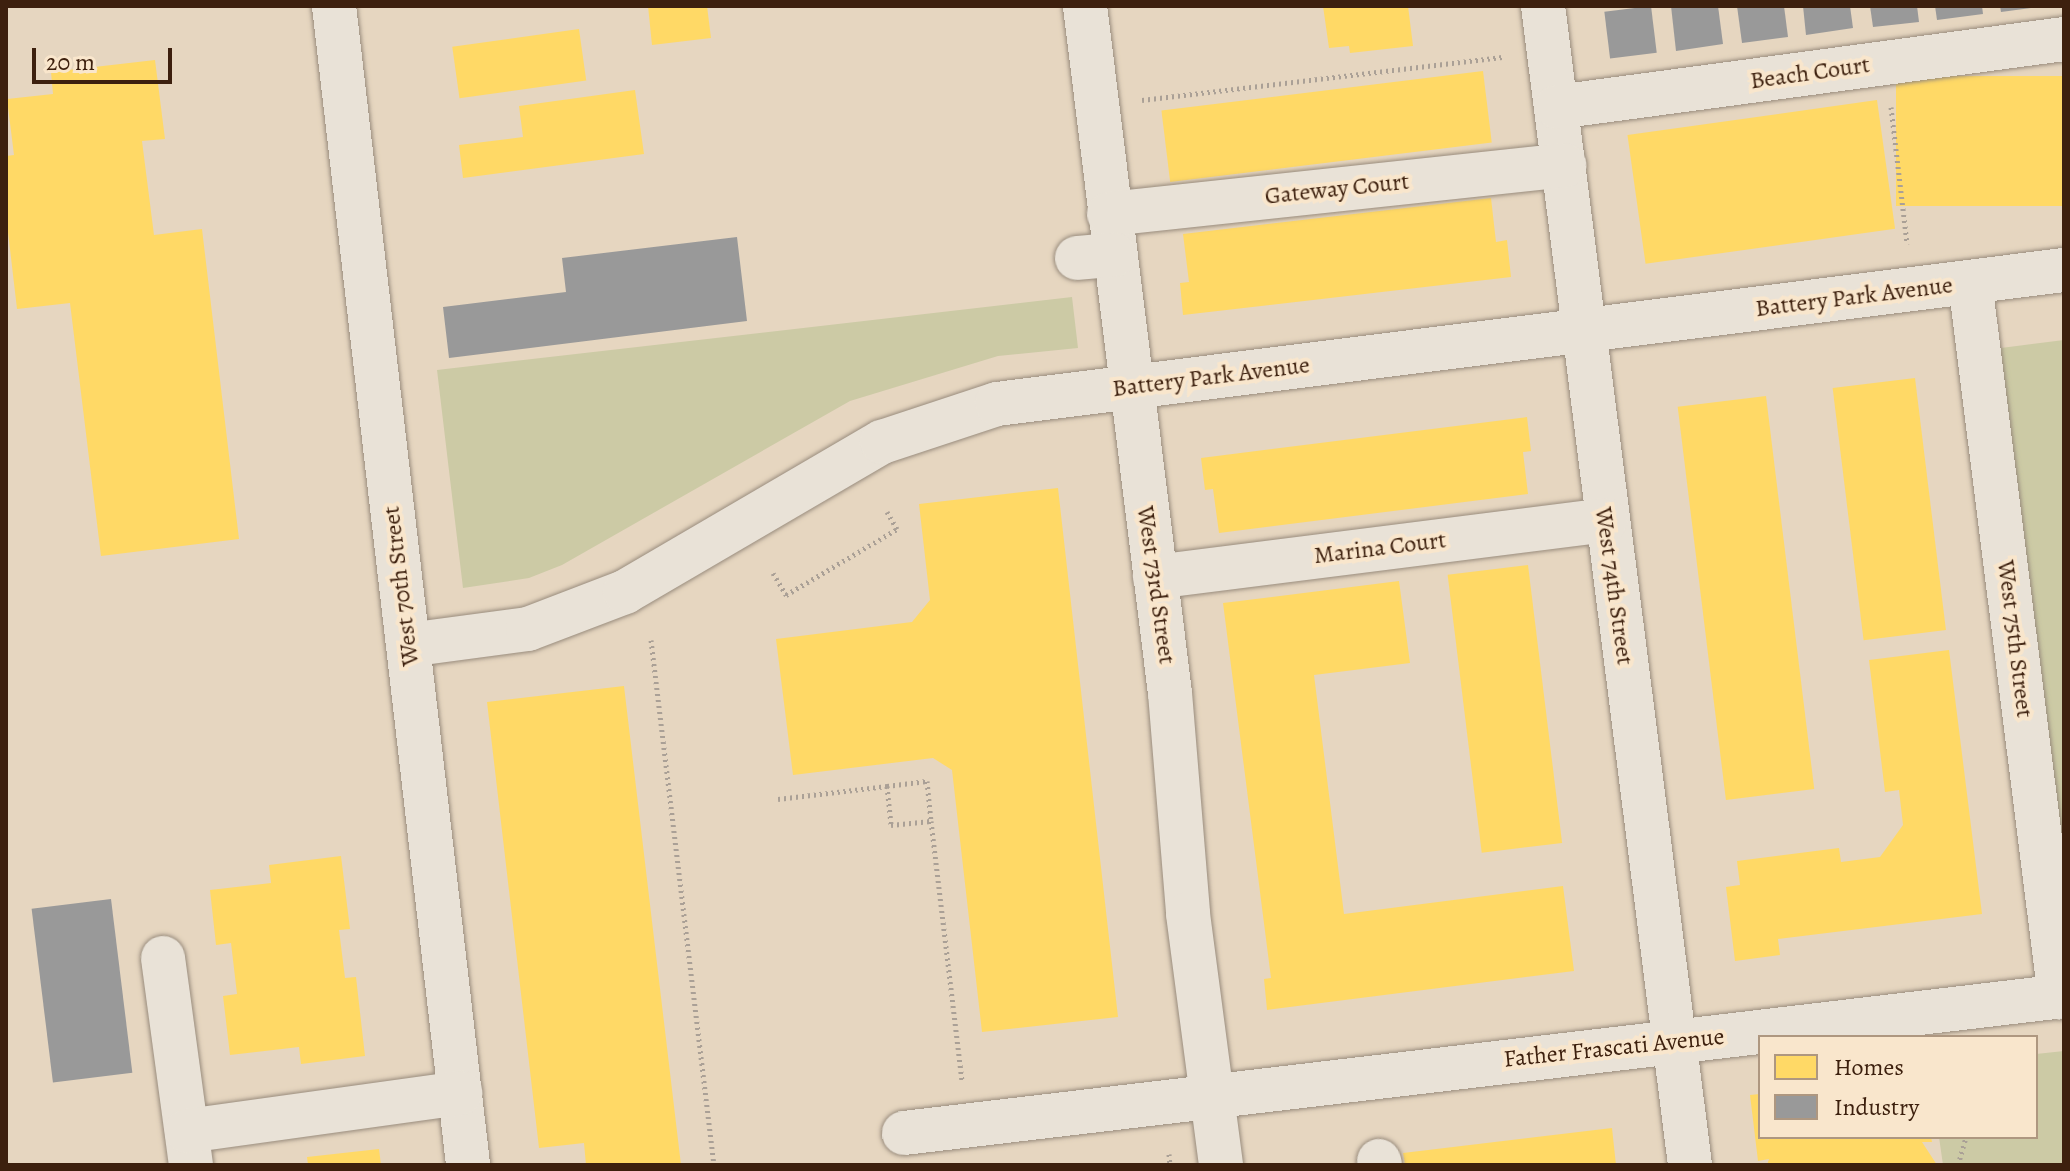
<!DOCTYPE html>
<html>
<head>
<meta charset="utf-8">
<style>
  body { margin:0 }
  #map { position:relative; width:2070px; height:1171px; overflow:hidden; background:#e6d6c0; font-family:Alegreya,serif }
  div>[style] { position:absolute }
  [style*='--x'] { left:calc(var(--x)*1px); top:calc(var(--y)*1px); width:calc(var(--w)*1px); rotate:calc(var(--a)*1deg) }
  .green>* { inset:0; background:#cccaa5 }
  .homes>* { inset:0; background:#ffd966; transform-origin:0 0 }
  .industry>* { inset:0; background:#999; transform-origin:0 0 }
  .path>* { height:5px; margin-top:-2.5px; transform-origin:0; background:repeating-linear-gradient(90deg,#aaa096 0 2px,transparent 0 6px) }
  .roads { filter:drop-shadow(0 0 2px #998c7d) drop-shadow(0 0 2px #998c7d) }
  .minor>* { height:44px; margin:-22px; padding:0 22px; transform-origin:22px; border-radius:22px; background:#e9e2d7 }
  span { translate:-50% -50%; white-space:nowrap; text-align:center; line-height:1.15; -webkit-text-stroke:8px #f9e6cc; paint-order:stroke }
  .street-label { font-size:24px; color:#3d200e }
  .frame { position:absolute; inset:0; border:8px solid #3d200e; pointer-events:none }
  .legend { position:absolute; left:1758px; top:1035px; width:280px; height:104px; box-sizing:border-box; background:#f9e6cc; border:2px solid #ae9780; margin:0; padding:10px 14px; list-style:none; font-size:24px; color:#3d200e }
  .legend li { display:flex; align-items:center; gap:16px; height:40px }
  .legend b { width:40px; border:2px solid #ae9780 }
  .scale { position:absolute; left:32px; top:48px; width:140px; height:36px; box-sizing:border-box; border:4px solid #3d200e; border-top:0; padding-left:10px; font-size:24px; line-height:28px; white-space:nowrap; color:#3d200e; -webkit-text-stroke:6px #f9e6cc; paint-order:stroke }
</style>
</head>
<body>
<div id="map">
  <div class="green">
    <i style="clip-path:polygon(1072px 297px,1078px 348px,998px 356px,850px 401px,562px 565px,529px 578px,463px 588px,437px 370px)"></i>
    <i style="clip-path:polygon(2064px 340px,2064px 934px,1978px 351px)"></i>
    <i style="clip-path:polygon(2064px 1051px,2064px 1165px,1943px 1165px,1939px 1137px,2036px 1137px,2036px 1054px)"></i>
  </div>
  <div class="homes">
    <i style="clip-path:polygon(648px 6px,707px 6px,711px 38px,652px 45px)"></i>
    <i style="clip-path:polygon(1323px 6px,1408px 6px,1413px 46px,1350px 53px,1349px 46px,1329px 48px)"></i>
    <i style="left:579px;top:29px;width:52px;height:128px;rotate:82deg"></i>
    <i style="clip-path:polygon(155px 60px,165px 139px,142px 141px,154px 235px,202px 229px,239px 539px,101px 556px,70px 303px,17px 309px,6px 215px,6px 156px,14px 155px,7px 99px,53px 94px,51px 72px)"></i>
    <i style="left:1483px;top:71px;width:72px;height:324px;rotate:83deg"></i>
    <i style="left:2064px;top:76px;width:130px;height:168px;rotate:90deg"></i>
    <i style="clip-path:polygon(635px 90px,644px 154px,463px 178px,459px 145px,523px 137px,519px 106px)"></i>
    <i style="left:1877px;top:100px;width:130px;height:252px;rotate:82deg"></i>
    <i style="clip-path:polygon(1491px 198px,1496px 242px,1507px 240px,1511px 277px,1183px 315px,1180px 283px,1189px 282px,1183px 234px)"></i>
    <i style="left:1915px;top:378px;width:254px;height:83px;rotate:83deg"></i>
    <i style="left:1766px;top:396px;width:396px;height:89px;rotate:83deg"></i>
    <i style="clip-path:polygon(1527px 417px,1531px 451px,1523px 452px,1528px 494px,1219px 533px,1213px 489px,1205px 490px,1201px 458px)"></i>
    <i style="clip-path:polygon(1058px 488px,1118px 1017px,982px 1032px,952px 770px,933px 758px,793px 775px,776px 639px,912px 622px,930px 600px,919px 504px)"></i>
    <i style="left:1528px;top:565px;width:280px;height:81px;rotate:83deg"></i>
    <i style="clip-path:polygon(1399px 581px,1410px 663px,1314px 675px,1344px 914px,1563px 886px,1574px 971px,1267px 1010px,1264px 979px,1271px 978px,1223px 603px)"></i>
    <i style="clip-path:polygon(1949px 650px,1982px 914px,1778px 939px,1780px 955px,1735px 961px,1726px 887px,1740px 885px,1737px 861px,1839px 848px,1841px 862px,1880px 857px,1903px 825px,1899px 790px,1885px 792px,1869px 660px)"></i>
    <i style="clip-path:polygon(624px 686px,681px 1165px,586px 1165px,584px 1143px,539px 1148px,487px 702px)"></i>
    <i style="clip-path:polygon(341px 856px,350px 929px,339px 930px,345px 978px,356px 977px,365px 1056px,301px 1064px,299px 1047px,230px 1055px,223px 996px,237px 994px,231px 943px,216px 945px,210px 890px,271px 883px,269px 865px)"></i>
    <i style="clip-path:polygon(1760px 1094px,1760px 1137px,1931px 1137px,1932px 1142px,1922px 1142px,1937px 1165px,1767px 1165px,1769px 1159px,1758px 1161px,1750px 1095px)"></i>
    <i style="clip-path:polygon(1612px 1128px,1616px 1165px,1405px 1165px,1403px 1153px)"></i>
    <i style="clip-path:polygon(379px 1149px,381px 1165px,308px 1165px,307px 1157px)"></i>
  </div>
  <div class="industry">
    <i style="left:1651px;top:6px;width:47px;height:47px;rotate:83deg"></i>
    <i style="clip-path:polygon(1671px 6px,1718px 6px,1723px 44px,1676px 51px)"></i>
    <i style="clip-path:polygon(1737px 6px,1784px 6px,1788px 37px,1742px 43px)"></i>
    <i style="clip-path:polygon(1803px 6px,1850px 6px,1853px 28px,1806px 35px)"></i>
    <i style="clip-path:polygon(1870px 6px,1917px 6px,1919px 22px,1873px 27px)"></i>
    <i style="clip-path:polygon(1935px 6px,1982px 6px,1983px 14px,1937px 20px)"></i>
    <i style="clip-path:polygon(2000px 6px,2031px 6px,2031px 8px,2001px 12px)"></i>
    <i style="clip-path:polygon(737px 237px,747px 321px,449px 358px,443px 307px,566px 292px,562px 258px)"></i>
    <i style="left:111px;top:899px;width:175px;height:80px;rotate:83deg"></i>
  </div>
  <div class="path">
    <i style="--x:1142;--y:100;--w:365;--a:-6.8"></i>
    <i style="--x:1891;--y:107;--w:138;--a:83.3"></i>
    <i style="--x:773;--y:573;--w:26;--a:59"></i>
    <i style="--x:786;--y:595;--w:129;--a:-30.7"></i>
    <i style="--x:897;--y:529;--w:20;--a:-120"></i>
    <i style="--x:651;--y:640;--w:529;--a:83.16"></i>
    <i style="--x:887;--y:786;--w:40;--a:-7.1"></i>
    <i style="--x:927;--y:781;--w:40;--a:84.3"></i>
    <i style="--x:778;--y:799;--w:110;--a:-6.8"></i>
    <i style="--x:887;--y:786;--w:39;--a:84"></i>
    <i style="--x:891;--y:825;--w:40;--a:-5.7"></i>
    <i style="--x:931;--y:821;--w:262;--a:83.2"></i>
    <i style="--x:1169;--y:1154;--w:11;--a:85"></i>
    <i style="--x:1958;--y:1165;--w:29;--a:-74"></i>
  </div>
  <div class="roads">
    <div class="minor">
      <i style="--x:334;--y:6;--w:1167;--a:83.4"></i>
      <i style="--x:1085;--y:6;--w:692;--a:82.95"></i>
      <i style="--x:1170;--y:693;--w:222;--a:85.3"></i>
      <i style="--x:1188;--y:914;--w:253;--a:82.5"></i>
      <i style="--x:1543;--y:6;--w:1168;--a:82.77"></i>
      <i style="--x:1557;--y:107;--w:512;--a:-7.64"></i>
      <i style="--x:1109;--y:214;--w:458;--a:-6.1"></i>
      <i style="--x:1077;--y:258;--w:37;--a:-5"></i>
      <i style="--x:1970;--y:282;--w:721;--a:82.83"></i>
      <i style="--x:1155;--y:577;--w:454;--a:-7.2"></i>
      <i style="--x:408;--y:645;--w:121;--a:-7.6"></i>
      <i style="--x:528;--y:629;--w:104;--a:-20.9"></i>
      <i style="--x:625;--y:592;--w:298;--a:-30.3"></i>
      <i style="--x:882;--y:442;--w:121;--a:-18.3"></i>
      <i style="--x:997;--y:404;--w:1075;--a:-7.16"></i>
      <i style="--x:163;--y:958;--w:209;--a:82.3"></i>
      <i style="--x:187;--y:1131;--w:276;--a:-7.9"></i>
      <i style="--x:904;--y:1133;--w:1168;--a:-6.74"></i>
      <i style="--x:1379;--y:1161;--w:4;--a:76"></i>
    </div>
  </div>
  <div class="street-label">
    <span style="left:1810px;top:73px;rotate:-8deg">Beach Court</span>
    <span style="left:1337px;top:189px;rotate:-6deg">Gateway Court</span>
    <span style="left:1854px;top:297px;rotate:-7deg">Battery Park Avenue</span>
    <span style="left:1211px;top:377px;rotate:-7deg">Battery Park Avenue</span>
    <span style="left:1380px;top:548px;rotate:-7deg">Marina Court</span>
    <span style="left:1156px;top:585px;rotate:82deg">West 73rd Street</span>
    <span style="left:401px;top:586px;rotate:-97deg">West 70th Street</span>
    <span style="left:1614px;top:586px;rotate:82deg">West 74th Street</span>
    <span style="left:2015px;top:639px;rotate:83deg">West 75th Street</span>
    <span style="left:1614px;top:1048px;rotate:-6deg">Father Frascati Avenue</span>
  </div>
  <div class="frame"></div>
  <ul class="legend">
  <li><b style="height:22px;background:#ffd966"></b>Homes</li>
  <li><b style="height:22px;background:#999"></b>Industry</li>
  </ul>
  <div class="scale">20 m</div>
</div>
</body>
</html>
